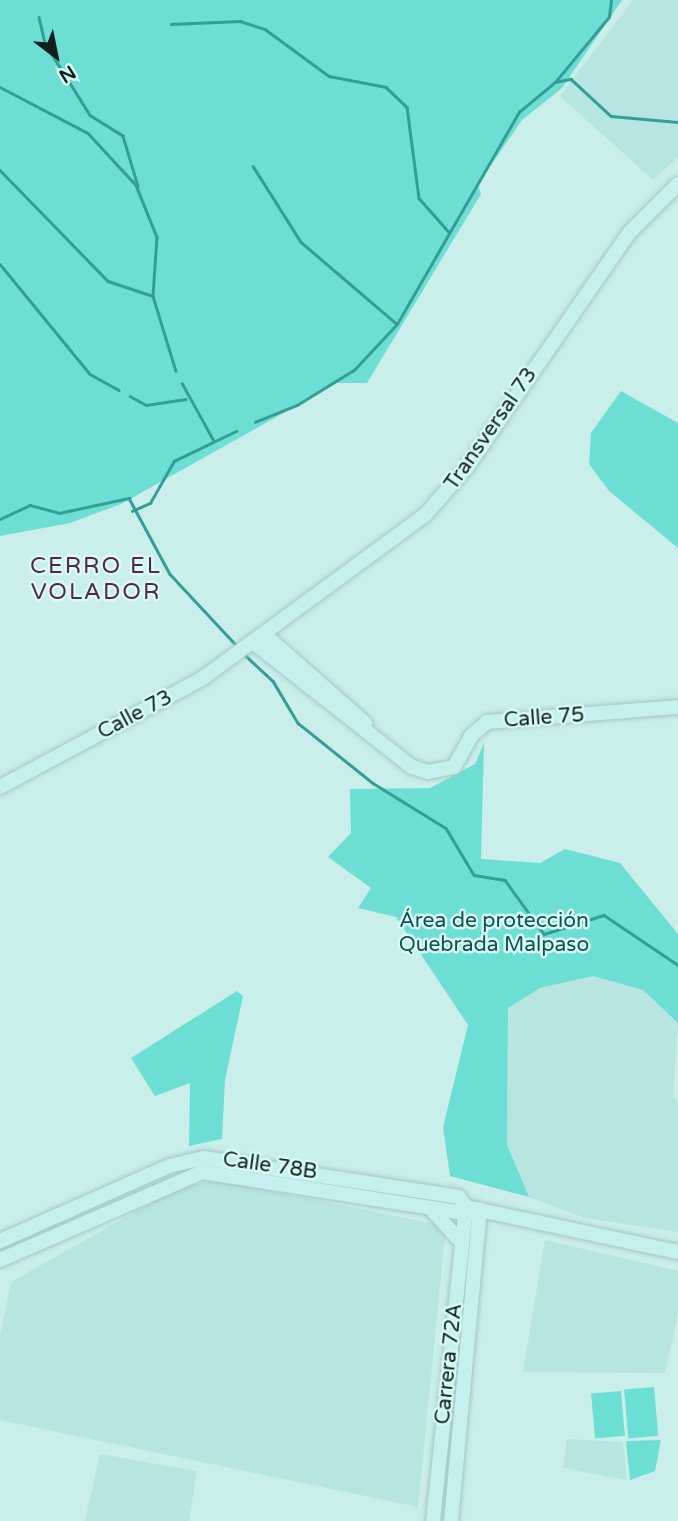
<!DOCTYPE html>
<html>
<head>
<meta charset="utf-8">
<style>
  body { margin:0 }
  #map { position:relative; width:678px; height:1521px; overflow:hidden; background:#caeeea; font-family:"Varela Round",sans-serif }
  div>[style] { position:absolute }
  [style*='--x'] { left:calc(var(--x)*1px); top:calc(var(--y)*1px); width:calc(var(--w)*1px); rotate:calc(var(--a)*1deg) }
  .built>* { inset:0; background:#b7e5e0 }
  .green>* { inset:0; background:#6dded4; transform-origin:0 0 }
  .stream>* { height:2.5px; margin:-1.25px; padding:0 1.25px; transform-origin:1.25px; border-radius:1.25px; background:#329e95 }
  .roads { filter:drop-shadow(0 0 2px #a4c7c2) drop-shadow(0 0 2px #a4c7c2) }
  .secondary>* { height:14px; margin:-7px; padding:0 7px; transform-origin:7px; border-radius:7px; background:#c6f0ed }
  span { translate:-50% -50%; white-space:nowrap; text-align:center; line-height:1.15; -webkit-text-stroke:5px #d7fcf7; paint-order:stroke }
  .street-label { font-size:21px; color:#111e1d }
  .park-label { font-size:21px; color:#14504b }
  .neighbourhood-label { font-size:23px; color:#5a234e; letter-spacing:2px }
  .north { position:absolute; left:21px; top:21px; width:70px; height:70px; -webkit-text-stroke:5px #d7fcf7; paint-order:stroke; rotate:148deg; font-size:19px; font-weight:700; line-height:28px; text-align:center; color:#111e1d }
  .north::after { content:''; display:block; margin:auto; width:24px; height:32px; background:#111e1d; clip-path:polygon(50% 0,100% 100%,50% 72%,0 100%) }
</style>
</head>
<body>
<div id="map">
  <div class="built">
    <i style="clip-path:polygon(633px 0,678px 0,678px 157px,653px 180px,560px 96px)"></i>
    <i style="clip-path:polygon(593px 976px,643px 990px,678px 1023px,673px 1098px,678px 1099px,678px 1232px,585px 1218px,529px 1197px,507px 1146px,508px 1008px,540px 988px)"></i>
    <i style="clip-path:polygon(214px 1180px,446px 1226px,418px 1507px,0 1420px,0 1336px,11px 1282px,174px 1190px)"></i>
    <i style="clip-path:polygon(545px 1240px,678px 1271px,678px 1314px,665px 1373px,523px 1372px)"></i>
    <i style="clip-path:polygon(567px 1439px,623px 1442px,627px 1480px,563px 1468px)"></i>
    <i style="clip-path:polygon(100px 1454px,197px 1471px,189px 1521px,85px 1521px)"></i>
  </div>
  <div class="green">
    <i style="clip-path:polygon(0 0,622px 0,562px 88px,522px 120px,478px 184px,481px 194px,367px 383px,337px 383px,121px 504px,70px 523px,0 536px)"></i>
    <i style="clip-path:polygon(621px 391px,678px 423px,678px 548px,609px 491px,589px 464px,591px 433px)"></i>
    <i style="clip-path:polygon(484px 743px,481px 859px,540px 863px,565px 849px,620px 863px,678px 934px,678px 1023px,643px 990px,593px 976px,540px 988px,508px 1008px,507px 1145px,529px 1197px,450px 1176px,443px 1127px,468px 1025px,396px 917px,358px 908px,371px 888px,328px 857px,351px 833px,350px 789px,430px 788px,475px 764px)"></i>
    <i style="clip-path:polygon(237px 991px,243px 996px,225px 1080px,222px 1139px,189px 1146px,190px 1083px,155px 1096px,131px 1058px)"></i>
    <i style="left:654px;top:1387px;width:49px;height:30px;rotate:85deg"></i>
    <i style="left:621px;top:1391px;width:45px;height:30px;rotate:85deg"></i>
    <i style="clip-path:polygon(661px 1440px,655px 1471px,630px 1480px,626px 1441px)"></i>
  </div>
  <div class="stream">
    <i style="--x:39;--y:17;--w:27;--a:77"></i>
    <i style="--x:45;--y:43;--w:85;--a:58"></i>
    <i style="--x:90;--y:115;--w:39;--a:32"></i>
    <i style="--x:123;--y:136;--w:52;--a:73.3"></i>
    <i style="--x:171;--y:24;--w:69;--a:-2.5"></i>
    <i style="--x:240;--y:21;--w:26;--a:18"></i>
    <i style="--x:265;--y:29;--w:79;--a:36.3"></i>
    <i style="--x:329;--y:76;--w:58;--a:10.9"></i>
    <i style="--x:386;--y:87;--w:29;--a:44"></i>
    <i style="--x:407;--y:107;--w:92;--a:82.5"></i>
    <i style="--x:419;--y:198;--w:44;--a:48.7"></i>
    <i style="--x:556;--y:81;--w:83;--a:-50.4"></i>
    <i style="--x:609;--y:17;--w:17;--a:-83"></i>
    <i style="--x:0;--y:87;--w:99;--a:27.6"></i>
    <i style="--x:88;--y:133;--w:71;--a:47.3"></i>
    <i style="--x:136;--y:185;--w:56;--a:68"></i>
    <i style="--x:157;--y:237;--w:59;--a:93.9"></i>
    <i style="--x:153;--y:296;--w:78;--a:73"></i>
    <i style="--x:253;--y:166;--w:90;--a:57.7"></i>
    <i style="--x:301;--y:242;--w:126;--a:40.5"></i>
    <i style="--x:0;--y:170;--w:155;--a:45.8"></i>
    <i style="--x:108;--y:281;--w:47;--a:18.4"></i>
    <i style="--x:0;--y:264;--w:142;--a:50.7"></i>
    <i style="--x:90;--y:374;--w:33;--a:29"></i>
    <i style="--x:182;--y:383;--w:66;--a:61.1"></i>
    <i style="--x:130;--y:396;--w:18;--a:29"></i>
    <i style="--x:146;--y:405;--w:40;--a:-8.5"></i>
    <i style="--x:255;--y:422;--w:45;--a:-22"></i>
    <i style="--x:297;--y:405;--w:67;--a:-31.6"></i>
    <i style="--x:354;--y:370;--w:63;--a:-46.9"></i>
    <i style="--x:397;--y:324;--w:245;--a:-60.1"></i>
    <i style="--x:519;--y:112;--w:47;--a:-39.8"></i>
    <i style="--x:555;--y:82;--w:16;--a:-11"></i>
    <i style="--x:571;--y:79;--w:54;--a:42.8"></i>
    <i style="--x:611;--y:116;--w:67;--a:5.1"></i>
    <i style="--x:132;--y:511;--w:20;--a:-24"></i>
    <i style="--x:150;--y:503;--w:48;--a:-60.3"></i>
    <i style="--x:174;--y:461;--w:69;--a:-25.8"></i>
    <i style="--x:0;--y:519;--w:33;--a:-25"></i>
    <i style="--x:30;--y:505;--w:30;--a:15"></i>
    <i style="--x:59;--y:513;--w:72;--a:-12.1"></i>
    <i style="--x:129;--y:498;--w:86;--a:61.7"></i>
    <i style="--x:170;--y:574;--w:100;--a:47"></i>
    <i style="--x:245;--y:655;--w:38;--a:43"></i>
    <i style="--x:273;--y:681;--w:49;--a:59.2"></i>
    <i style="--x:298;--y:723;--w:96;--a:38.7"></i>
    <i style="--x:373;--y:783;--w:86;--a:31.7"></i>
    <i style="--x:446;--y:828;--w:55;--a:59.2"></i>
    <i style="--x:474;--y:875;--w:31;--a:9"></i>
    <i style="--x:505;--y:880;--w:67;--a:54.2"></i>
    <i style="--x:544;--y:934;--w:63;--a:-17.6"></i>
    <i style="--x:604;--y:915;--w:89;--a:34"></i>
  </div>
  <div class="roads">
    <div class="secondary">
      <i style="--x:264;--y:634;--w:135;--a:41.4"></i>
      <i style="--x:253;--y:642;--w:202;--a:38.2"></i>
      <i style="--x:412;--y:767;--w:17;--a:17"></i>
      <i style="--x:428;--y:772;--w:26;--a:-11"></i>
      <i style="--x:454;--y:767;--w:35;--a:-61"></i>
      <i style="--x:471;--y:736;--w:21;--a:-41"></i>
      <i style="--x:487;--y:722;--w:192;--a:-4.5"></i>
      <i style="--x:0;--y:787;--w:230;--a:-28.2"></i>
      <i style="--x:203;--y:678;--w:275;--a:-36.3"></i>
      <i style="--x:425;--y:515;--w:64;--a:-48.8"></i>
      <i style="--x:467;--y:467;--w:286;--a:-55.3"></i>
      <i style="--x:630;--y:232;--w:68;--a:-45"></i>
      <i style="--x:430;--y:1208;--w:46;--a:47.6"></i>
      <i style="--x:0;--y:1241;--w:185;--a:-23.9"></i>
      <i style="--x:169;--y:1166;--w:36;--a:-13"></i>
      <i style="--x:204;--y:1158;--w:258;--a:8.7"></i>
      <i style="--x:459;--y:1197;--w:12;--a:55"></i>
      <i style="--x:0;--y:1260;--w:220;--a:-23.5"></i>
      <i style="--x:202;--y:1172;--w:258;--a:8.9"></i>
      <i style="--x:457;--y:1212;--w:10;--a:-29"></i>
      <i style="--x:466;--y:1207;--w:217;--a:12"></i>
      <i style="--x:433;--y:1521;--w:316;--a:-84"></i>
      <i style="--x:451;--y:1521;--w:313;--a:-84.7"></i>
    </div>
  </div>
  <div class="street-label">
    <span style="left:491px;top:429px;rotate:-55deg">Transversal 73</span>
    <span style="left:135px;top:715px;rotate:-28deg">Calle 73</span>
    <span style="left:544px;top:718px;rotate:-4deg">Calle 75</span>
    <span style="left:270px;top:1166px;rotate:8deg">Calle 78B</span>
    <span style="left:449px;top:1364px;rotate:-84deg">Carrera 72A</span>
  </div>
  <div class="park-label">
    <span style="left:494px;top:933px">Área de protección<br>Quebrada Malpaso</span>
  </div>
  <div class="neighbourhood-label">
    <span style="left:96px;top:579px">CERRO EL<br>VOLADOR</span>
  </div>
  <div class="north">N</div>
</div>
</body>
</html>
